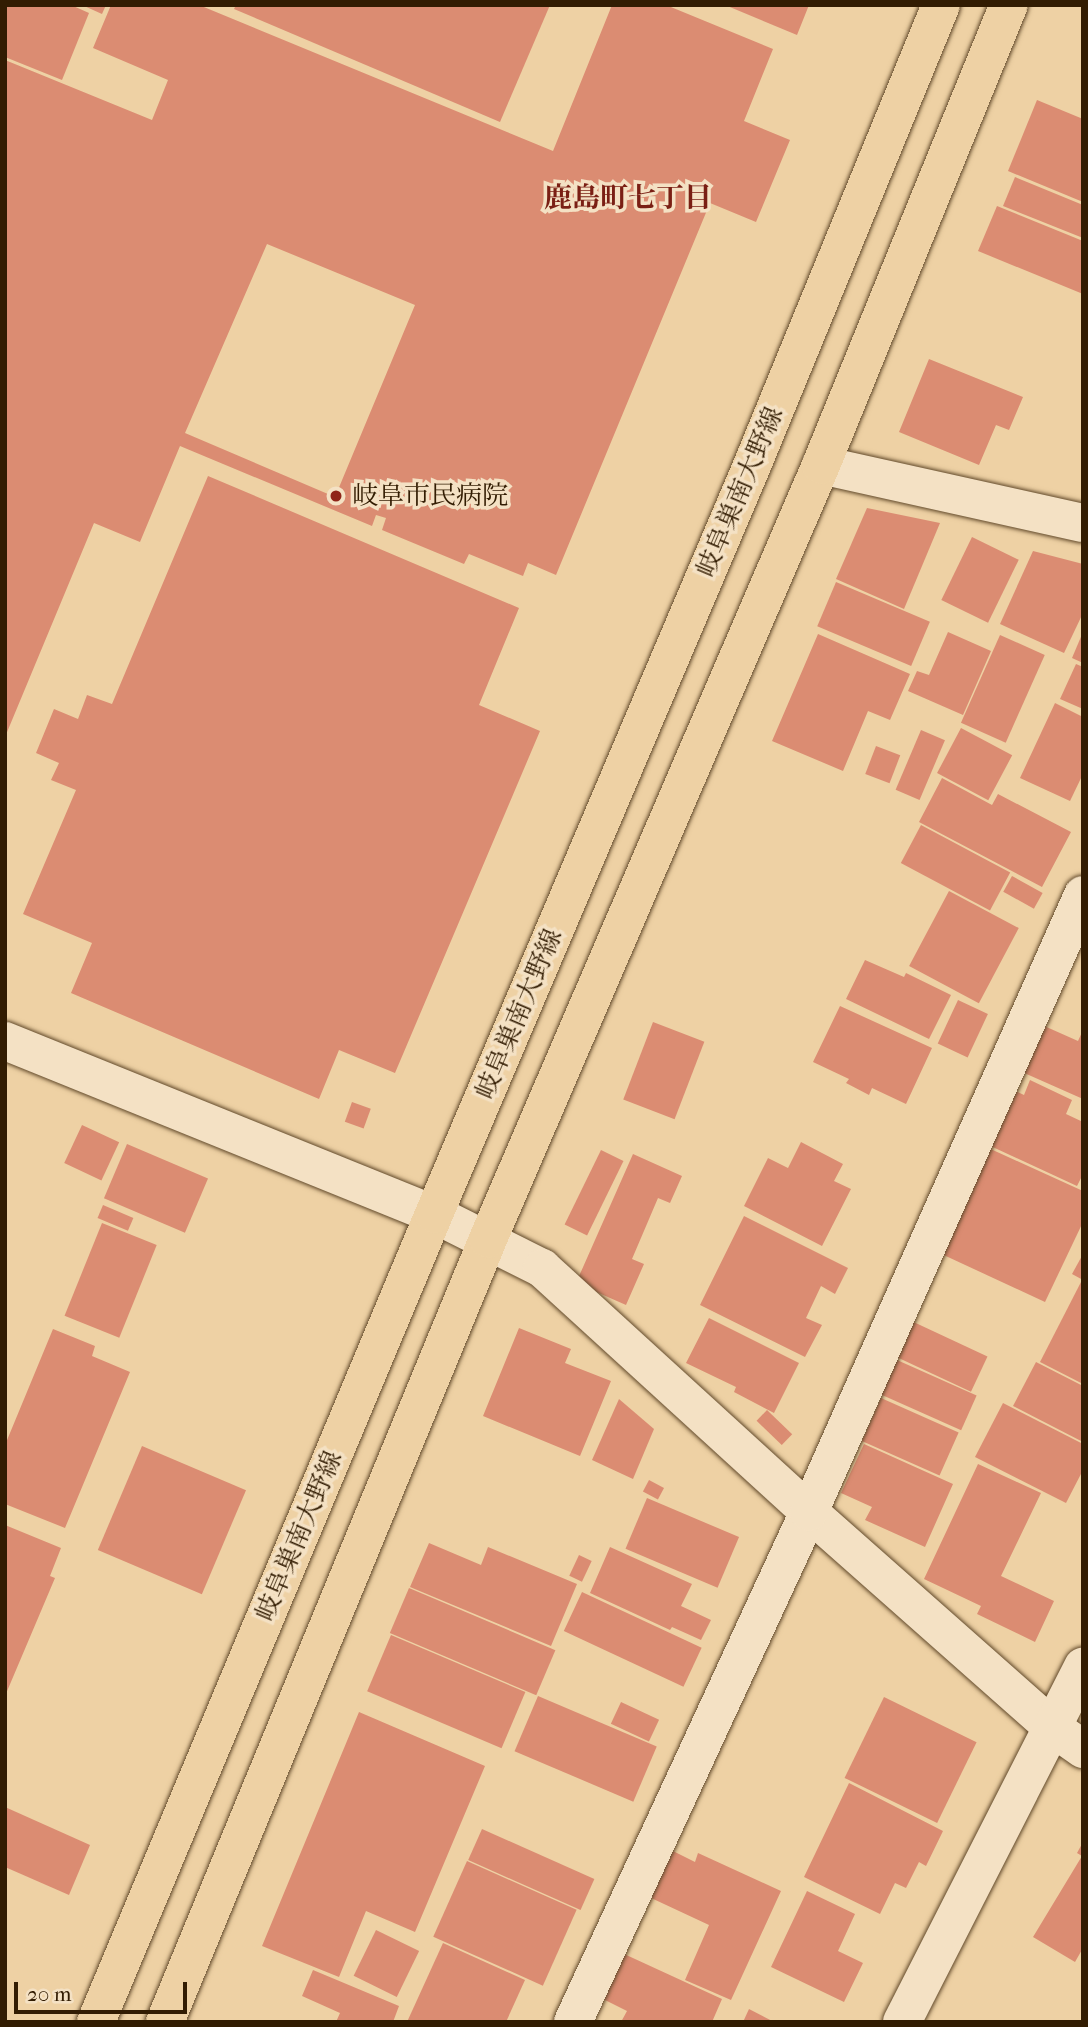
<!DOCTYPE html>
<html>
<head>
<meta charset="utf-8">
<style>
  body { margin:0 }
  #map { position:relative; width:1088px; height:2027px; overflow:hidden; background:#eed1a4; font-family:"IM FELL French Canon","Noto Serif JP",serif }
  div>[style] { position:absolute }
  [style*='--x'] { left:calc(var(--x)*1px); top:calc(var(--y)*1px); width:calc(var(--w)*1px); rotate:calc(var(--a)*1deg) }
  .building>* { inset:0; background:#db8c72; transform-origin:0 0 }
  .roads { filter:drop-shadow(0 0 2px #61492a) drop-shadow(0 0 2px #61492a) }
  .street>* { height:38px; margin:-19px; padding:0 19px; transform-origin:19px; border-radius:19px; background:#f4e1c4 }
  .primary>* { height:38px; margin:-19px; padding:0 19px; transform-origin:19px; border-radius:19px; background:#eed1a4 }
  .dots>* { width:19px; height:19px; translate:-50% -50%; box-sizing:border-box; border:4px solid #f4e1c4; border-radius:50% }
  span { translate:-50% -50%; white-space:nowrap; text-align:center; line-height:1.15; -webkit-text-stroke:7px #f4e1c4; paint-order:stroke }
  .street-label { font-size:26px; color:#321c02 }
  .poi-label { font-size:26px; color:#321c02 }
  .left { translate:0 -50%; text-align:left }
  .neighbourhood-label { font-size:28px; color:#7a1f14; font-weight:700 }
  .frame { position:absolute; inset:0; border:7px solid #321c02; pointer-events:none }
  .scale { position:absolute; left:14px; top:1982px; width:173px; height:32px; box-sizing:border-box; border:4px solid #321c02; border-top:0; padding-left:9px; font-size:21px; line-height:24px; white-space:nowrap; color:#321c02; -webkit-text-stroke:5px #f4e1c4; paint-order:stroke }
</style>
</head>
<body>
<div id="map">
  <div class="building">
    <i style="clip-path:polygon(5px 5px,71px 5px,89px 13px,62px 80px,5px 57px)"></i>
    <i style="clip-path:polygon(82px 5px,106px 5px,102px 14px)"></i>
    <i style="clip-path:polygon(evenodd,111px 5px,199px 5px,553px 151px,612px 5px,666px 5px,773px 49px,744px 121px,790px 140px,756px 222px,710px 203px,556px 575px,528px 563px,523px 576px,469px 554px,464px 564px,382px 530px,386px 518px,376px 515px,372px 526px,180px 446px,140px 542px,94px 523px,5px 737px,5px 60px,152px 120px,168px 80px,93px 48px,111px 5px,267px 244px,415px 305px,335px 497px,185px 433px,267px 244px)"></i>
    <i style="clip-path:polygon(236px 5px,550px 5px,500px 122px,234px 9px)"></i>
    <i style="clip-path:polygon(725px 5px,809px 5px,797px 35px)"></i>
    <i style="clip-path:polygon(1037px 100px,1083px 119px,1083px 202px,1008px 171px)"></i>
    <i style="clip-path:polygon(1015px 177px,1083px 205px,1083px 238px,1003px 206px)"></i>
    <i style="clip-path:polygon(997px 206px,1083px 241px,1083px 294px,978px 251px)"></i>
    <i style="clip-path:polygon(929px 359px,1023px 397px,1009px 430px,996px 425px,979px 465px,899px 432px)"></i>
    <i style="clip-path:polygon(208px 476px,519px 608px,479px 705px,540px 731px,395px 1073px,339px 1050px,319px 1099px,71px 993px,92px 943px,23px 914px,76px 790px,51px 780px,59px 763px,36px 753px,54px 709px,78px 719px,87px 695px,112px 704px)"></i>
    <i style="clip-path:polygon(867px 508px,940px 523px,904px 609px,836px 579px)"></i>
    <i style="left:972px;top:537px;width:52px;height:70px;rotate:26deg"></i>
    <i style="clip-path:polygon(1033px 551px,1083px 564px,1083px 613px,1064px 653px,1000px 624px)"></i>
    <i style="left:836px;top:582px;width:102px;height:48px;rotate:23deg"></i>
    <i style="clip-path:polygon(948px 632px,991px 651px,963px 715px,908px 691px,917px 671px,929px 675px)"></i>
    <i style="clip-path:polygon(1083px 632px,1083px 663px,1072px 658px)"></i>
    <i style="clip-path:polygon(818px 634px,910px 674px,890px 720px,868px 711px,843px 771px,772px 741px)"></i>
    <i style="left:1000px;top:635px;width:49px;height:96px;rotate:24deg"></i>
    <i style="clip-path:polygon(1076px 664px,1083px 667px,1083px 709px,1060px 699px)"></i>
    <i style="clip-path:polygon(1055px 703px,1083px 717px,1083px 774px,1070px 801px,1020px 778px)"></i>
    <i style="left:961px;top:728px;width:58px;height:51px;rotate:28deg"></i>
    <i style="left:921px;top:730px;width:26px;height:65px;rotate:23deg"></i>
    <i style="left:876px;top:746px;width:26px;height:30px;rotate:21deg"></i>
    <i style="clip-path:polygon(942px 778px,992px 805px,998px 794px,1071px 832px,1042px 887px,919px 822px)"></i>
    <i style="left:921px;top:825px;width:101px;height:43px;rotate:28deg"></i>
    <i style="left:1012px;top:876px;width:35px;height:18px;rotate:29deg"></i>
    <i style="left:949px;top:891px;width:79px;height:85px;rotate:28deg"></i>
    <i style="clip-path:polygon(865px 960px,904px 977px,906px 973px,951px 995px,929px 1039px,846px 999px)"></i>
    <i style="left:958px;top:1000px;width:33px;height:48px;rotate:25deg"></i>
    <i style="clip-path:polygon(840px 1006px,932px 1048px,906px 1104px,872px 1088px,869px 1095px,846px 1083px,849px 1079px,813px 1062px)"></i>
    <i style="left:653px;top:1022px;width:55px;height:83px;rotate:21deg"></i>
    <i style="clip-path:polygon(1042px 1025px,1078px 1041px,1083px 1030px,1083px 1099px,1022px 1072px)"></i>
    <i style="clip-path:polygon(1030px 1080px,1072px 1100px,1066px 1114px,1083px 1122px,1083px 1174px,1077px 1186px,984px 1143px,1009px 1088px,1024px 1095px)"></i>
    <i style="left:352px;top:1102px;width:20px;height:21px;rotate:20deg"></i>
    <i style="left:82px;top:1125px;width:41px;height:42px;rotate:25deg"></i>
    <i style="clip-path:polygon(801px 1142px,843px 1164px,834px 1181px,851px 1189px,822px 1246px,744px 1206px,768px 1158px,788px 1168px)"></i>
    <i style="left:127px;top:1144px;width:88px;height:59px;rotate:23deg"></i>
    <i style="clip-path:polygon(984px 1146px,1083px 1191px,1083px 1222px,1045px 1302px,935px 1251px)"></i>
    <i style="left:601px;top:1150px;width:25px;height:83px;rotate:26deg"></i>
    <i style="clip-path:polygon(633px 1154px,682px 1176px,670px 1203px,658px 1198px,632px 1259px,644px 1264px,626px 1305px,576px 1283px)"></i>
    <i style="left:103px;top:1205px;width:33px;height:14px;rotate:23deg"></i>
    <i style="clip-path:polygon(744px 1216px,848px 1268px,835px 1294px,821px 1286px,806px 1318px,822px 1325px,805px 1357px,700px 1305px)"></i>
    <i style="left:102px;top:1223px;width:59px;height:100px;rotate:22deg"></i>
    <i style="clip-path:polygon(1083px 1254px,1083px 1280px,1072px 1274px)"></i>
    <i style="clip-path:polygon(1081px 1282px,1083px 1283px,1083px 1384px,1040px 1362px)"></i>
    <i style="clip-path:polygon(709px 1318px,799px 1363px,774px 1413px,734px 1392px,736px 1387px,686px 1363px)"></i>
    <i style="left:905px;top:1318px;width:91px;height:39px;rotate:25deg"></i>
    <i style="clip-path:polygon(519px 1328px,571px 1349px,565px 1363px,611px 1381px,580px 1456px,483px 1416px)"></i>
    <i style="clip-path:polygon(53px 1329px,95px 1346px,92px 1356px,130px 1372px,65px 1528px,5px 1504px,5px 1445px)"></i>
    <i style="left:888px;top:1356px;width:97px;height:38px;rotate:24deg"></i>
    <i style="clip-path:polygon(1036px 1362px,1083px 1386px,1083px 1442px,1013px 1406px)"></i>
    <i style="left:881px;top:1398px;width:85px;height:47px;rotate:24deg"></i>
    <i style="clip-path:polygon(619px 1399px,654px 1429px,633px 1479px,592px 1460px)"></i>
    <i style="clip-path:polygon(1003px 1403px,1083px 1444px,1083px 1470px,1066px 1503px,975px 1457px)"></i>
    <i style="left:767px;top:1410px;width:35px;height:15px;rotate:44deg"></i>
    <i style="clip-path:polygon(864px 1444px,953px 1484px,925px 1547px,865px 1520px,872px 1507px,841px 1493px)"></i>
    <i style="left:142px;top:1446px;width:113px;height:113px;rotate:23deg"></i>
    <i style="clip-path:polygon(978px 1464px,1041px 1493px,1001px 1576px,1054px 1601px,1035px 1642px,977px 1614px,981px 1606px,924px 1579px)"></i>
    <i style="left:649px;top:1480px;width:17px;height:13px;rotate:28deg"></i>
    <i style="left:647px;top:1498px;width:100px;height:55px;rotate:23deg"></i>
    <i style="clip-path:polygon(5px 1525px,61px 1548px,50px 1576px,55px 1578px,5px 1696px)"></i>
    <i style="clip-path:polygon(429px 1543px,481px 1565px,488px 1547px,577px 1584px,551px 1646px,410px 1587px)"></i>
    <i style="clip-path:polygon(610px 1547px,692px 1584px,681px 1606px,711px 1620px,701px 1640px,672px 1627px,670px 1630px,590px 1593px)"></i>
    <i style="left:579px;top:1555px;width:14px;height:23px;rotate:25deg"></i>
    <i style="left:409px;top:1588px;width:159px;height:49px;rotate:23deg"></i>
    <i style="left:582px;top:1592px;width:132px;height:43px;rotate:25deg"></i>
    <i style="left:391px;top:1635px;width:146px;height:61px;rotate:23deg"></i>
    <i style="left:538px;top:1696px;width:129px;height:60px;rotate:23deg"></i>
    <i style="left:884px;top:1697px;width:103px;height:90px;rotate:26deg"></i>
    <i style="left:621px;top:1702px;width:42px;height:24px;rotate:25deg"></i>
    <i style="clip-path:polygon(359px 1712px,485px 1766px,415px 1932px,366px 1911px,339px 1977px,262px 1946px)"></i>
    <i style="clip-path:polygon(849px 1783px,943px 1831px,926px 1866px,919px 1862px,906px 1888px,895px 1883px,880px 1914px,804px 1877px)"></i>
    <i style="clip-path:polygon(5px 1807px,90px 1845px,69px 1895px,5px 1867px)"></i>
    <i style="left:482px;top:1829px;width:123px;height:34px;rotate:24deg"></i>
    <i style="clip-path:polygon(1083px 1842px,1083px 1948px,1075px 1962px,1033px 1937px,1082px 1856px,1077px 1853px)"></i>
    <i style="clip-path:polygon(671px 1850px,695px 1862px,698px 1853px,781px 1891px,731px 2000px,685px 1980px,709px 1925px,649px 1897px)"></i>
    <i style="left:467px;top:1861px;width:120px;height:83px;rotate:24deg"></i>
    <i style="clip-path:polygon(807px 1891px,855px 1914px,838px 1951px,863px 1963px,844px 2002px,771px 1967px)"></i>
    <i style="left:376px;top:1930px;width:48px;height:51px;rotate:26deg"></i>
    <i style="clip-path:polygon(443px 1943px,525px 1980px,506px 2022px,407px 2022px)"></i>
    <i style="clip-path:polygon(622px 1953px,722px 1999px,712px 2022px,621px 2022px,627px 2011px,601px 1998px)"></i>
    <i style="clip-path:polygon(313px 1970px,399px 2006px,393px 2022px,336px 2022px,340px 2013px,302px 1996px)"></i>
    <i style="clip-path:polygon(749px 2009px,774px 2022px,743px 2022px)"></i>
  </div>
  <div class="roads">
    <div class="street">
      <i style="--x:821;--y:465;--w:268;--a:12.5"></i>
      <i style="--x:5;--y:1041;--w:463;--a:22"></i>
      <i style="--x:434;--y:1214;--w:121;--a:26.6"></i>
      <i style="--x:542;--y:1268;--w:362;--a:42.4"></i>
      <i style="--x:809;--y:1512;--w:326;--a:41.5"></i>
      <i style="--x:1053;--y:1728;--w:37;--a:35"></i>
      <i style="--x:573;--y:2022;--w:562;--a:-65.17"></i>
      <i style="--x:809;--y:1512;--w:675;--a:-66.05"></i>
      <i style="--x:902;--y:2022;--w:399;--a:-63"></i>
    </div>
    <div class="primary">
      <i style="--x:96;--y:2022;--w:876;--a:-67.3"></i>
      <i style="--x:434;--y:1214;--w:811;--a:-66.98"></i>
      <i style="--x:751;--y:468;--w:500;--a:-67.69"></i>
      <i style="--x:165;--y:2022;--w:847;--a:-67.58"></i>
      <i style="--x:488;--y:1239;--w:843;--a:-66.72"></i>
      <i style="--x:821;--y:465;--w:497;--a:-67.8"></i>
    </div>
  </div>
  <div class="dots">
    <i style="left:336px;top:496px;background:#8f2418"></i>
  </div>
  <div class="street-label">
    <span style="left:740px;top:492px;rotate:-67deg">岐阜巣南大野線</span>
    <span style="left:519px;top:1014px;rotate:-67deg">岐阜巣南大野線</span>
    <span style="left:299px;top:1536px;rotate:-67deg">岐阜巣南大野線</span>
  </div>
  <div class="poi-label">
    <span class="left" style="left:352px;top:496px">岐阜市民病院</span>
  </div>
  <div class="neighbourhood-label">
    <span style="left:628px;top:198px">鹿島町七丁目</span>
  </div>
  <div class="frame"></div>
  <div class="scale">20 m</div>
</div>
</body>
</html>
